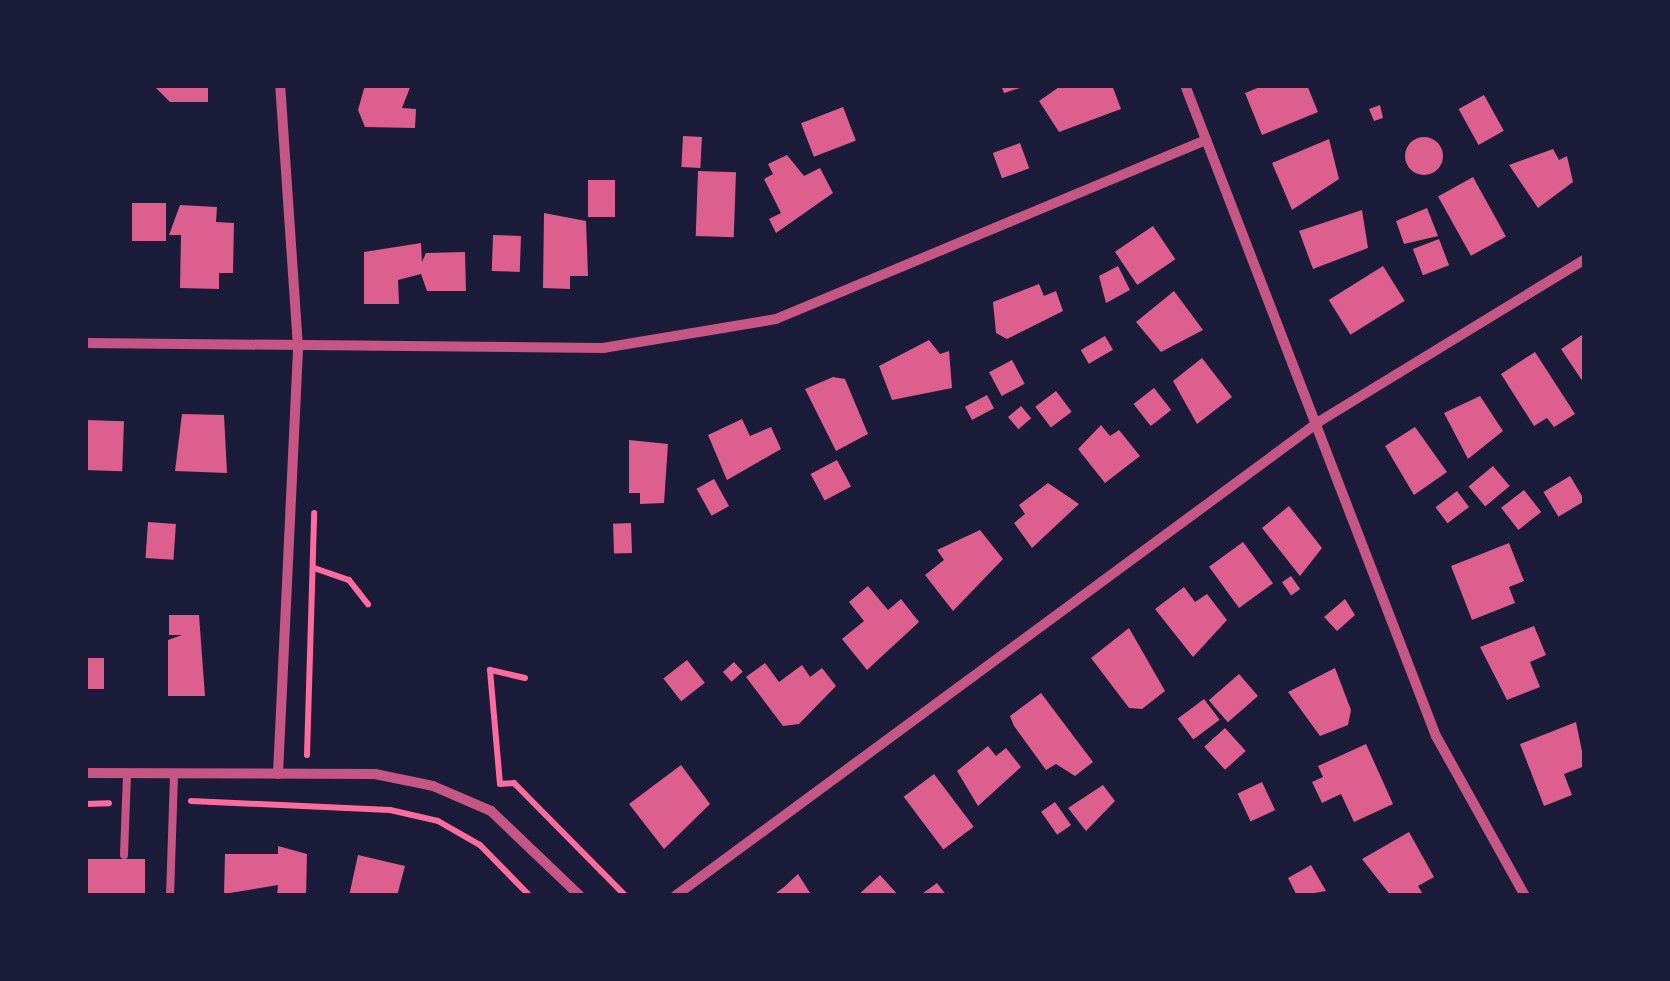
<!DOCTYPE html>
<html>
<head>
<meta charset="utf-8">
<style>
  body { margin:0 }
  #map { position:relative; width:1670px; height:981px; overflow:hidden; background:#1b1b3a; font-family:Georgia,serif }
  div>[style] { position:absolute }
  [style*='--x'] { left:calc(var(--x)*1px); top:calc(var(--y)*1px); width:calc(var(--w)*1px); rotate:calc(var(--a)*1deg) }
  .building>* { inset:0; background:#dd5f8e; transform-origin:0 0 }
  .round { border-radius:50% }
  .path>* { height:6px; margin:-3px; padding:0 3px; transform-origin:3px; border-radius:3px; background:#ff6b9d }
  .service>* { height:8px; margin:-4px; padding:0 4px; transform-origin:4px; border-radius:4px; background:#c65784 }
  .minor>* { height:10px; margin:-5px; padding:0 5px; transform-origin:5px; border-radius:5px; background:#c65784 }
  span { translate:-50% -50%; white-space:nowrap; text-align:center; line-height:1.15; -webkit-text-stroke:10px #1b1b3a; paint-order:stroke }
  .frame { position:absolute; inset:0; border:88px solid #1b1b3a; pointer-events:none }
</style>
</head>
<body>
<div id="map">
  <div class="building">
    <i style="clip-path:polygon(153px 85px,208px 85px,208px 102px,170px 102px)"></i>
    <i style="clip-path:polygon(365px 85px,411px 85px,402px 108px,416px 109px,415px 128px,365px 127px,358px 110px)"></i>
    <i style="clip-path:polygon(1001px 85px,1026px 85px,1026px 86px,1004px 93px)"></i>
    <i style="clip-path:polygon(1062px 85px,1112px 85px,1121px 109px,1059px 132px,1039px 101px)"></i>
    <i style="clip-path:polygon(1265px 85px,1307px 85px,1318px 112px,1262px 135px,1245px 93px)"></i>
    <i style="left:1484px;top:95px;width:41px;height:29px;rotate:61deg"></i>
    <i style="clip-path:polygon(1380px 105px,1383px 118px,1374px 121px,1369px 109px)"></i>
    <i style="left:843px;top:107px;width:36px;height:45px;rotate:69deg"></i>
    <i style="left:683px;top:136px;width:19px;height:31px;rotate:3deg"></i>
    <i class="round" style="left:1405px;top:137px;width:38px;height:38px"></i>
    <i style="clip-path:polygon(1329px 139px,1339px 179px,1292px 210px,1272px 163px)"></i>
    <i style="left:1020px;top:143px;width:27px;height:29px;rotate:70deg"></i>
    <i style="clip-path:polygon(1553px 149px,1559px 160px,1567px 156px,1573px 182px,1538px 208px,1509px 165px)"></i>
    <i style="clip-path:polygon(787px 155px,804px 176px,820px 168px,833px 193px,776px 233px,769px 219px,781px 213px,764px 179px,773px 174px,768px 164px)"></i>
    <i style="left:698px;top:171px;width:38px;height:65px;rotate:2deg"></i>
    <i style="left:1473px;top:177px;width:68px;height:40px;rotate:61deg"></i>
    <i style="left:588px;top:180px;width:27px;height:37px"></i>
    <i style="left:132px;top:203px;width:34px;height:38px"></i>
    <i style="clip-path:polygon(180px 205px,217px 207px,216px 222px,234px 223px,233px 273px,219px 273px,219px 289px,180px 288px,181px 235px,169px 235px)"></i>
    <i style="clip-path:polygon(1427px 208px,1438px 236px,1404px 244px,1396px 221px)"></i>
    <i style="clip-path:polygon(1362px 210px,1368px 248px,1313px 269px,1299px 231px)"></i>
    <i style="clip-path:polygon(544px 213px,586px 221px,588px 276px,570px 276px,570px 289px,543px 288px)"></i>
    <i style="left:1153px;top:226px;width:40px;height:46px;rotate:56deg"></i>
    <i style="left:493px;top:235px;width:28px;height:36px;rotate:2deg"></i>
    <i style="left:1439px;top:239px;width:28px;height:28px;rotate:69deg"></i>
    <i style="clip-path:polygon(421px 243px,422px 262px,426px 253px,465px 252px,466px 291px,427px 291px,421px 274px,398px 280px,399px 304px,364px 304px,364px 252px)"></i>
    <i style="clip-path:polygon(1118px 266px,1130px 290px,1106px 303px,1099px 276px)"></i>
    <i style="left:1383px;top:266px;width:41px;height:64px;rotate:58deg"></i>
    <i style="clip-path:polygon(1039px 284px,1044px 296px,1056px 291px,1063px 311px,1007px 339px,996px 333px,993px 302px)"></i>
    <i style="clip-path:polygon(1174px 291px,1203px 330px,1161px 352px,1136px 322px)"></i>
    <i style="clip-path:polygon(1585px 333px,1585px 385px,1561px 349px)"></i>
    <i style="left:1105px;top:336px;width:16px;height:28px;rotate:60deg"></i>
    <i style="clip-path:polygon(929px 340px,940px 354px,949px 351px,952px 388px,892px 400px,879px 366px)"></i>
    <i style="clip-path:polygon(1535px 352px,1575px 414px,1554px 427px,1547px 418px,1534px 426px,1501px 374px)"></i>
    <i style="clip-path:polygon(1202px 358px,1232px 397px,1197px 424px,1173px 381px)"></i>
    <i style="left:1012px;top:360px;width:27px;height:26px;rotate:62deg"></i>
    <i style="clip-path:polygon(833px 377px,845px 379px,868px 434px,836px 451px,805px 389px)"></i>
    <i style="left:1154px;top:388px;width:28px;height:26px;rotate:52deg"></i>
    <i style="left:1056px;top:391px;width:26px;height:26px;rotate:53deg"></i>
    <i style="left:987px;top:395px;width:15px;height:25px;rotate:62deg"></i>
    <i style="clip-path:polygon(1480px 396px,1503px 431px,1468px 459px,1444px 413px)"></i>
    <i style="left:1021px;top:406px;width:16px;height:17px;rotate:50deg"></i>
    <i style="clip-path:polygon(182px 414px,224px 415px,227px 473px,175px 471px)"></i>
    <i style="clip-path:polygon(742px 419px,750px 436px,771px 427px,781px 449px,727px 480px,708px 435px)"></i>
    <i style="left:87px;top:420px;width:37px;height:50px;rotate:2deg"></i>
    <i style="clip-path:polygon(1101px 425px,1110px 436px,1119px 430px,1140px 456px,1105px 483px,1078px 449px)"></i>
    <i style="clip-path:polygon(1415px 427px,1447px 472px,1414px 495px,1385px 446px)"></i>
    <i style="clip-path:polygon(629px 440px,668px 444px,664px 503px,640px 504px,640px 493px,629px 493px)"></i>
    <i style="left:837px;top:460px;width:30px;height:30px;rotate:62deg"></i>
    <i style="left:1493px;top:466px;width:26px;height:32px;rotate:50deg"></i>
    <i style="left:1570px;top:476px;width:29px;height:31px;rotate:59deg"></i>
    <i style="left:714px;top:479px;width:31px;height:20px;rotate:61deg"></i>
    <i style="clip-path:polygon(1048px 483px,1079px 504px,1032px 548px,1014px 523px,1025px 514px,1019px 505px)"></i>
    <i style="left:1524px;top:490px;width:28px;height:29px;rotate:52deg"></i>
    <i style="left:1457px;top:491px;width:20px;height:27px;rotate:53deg"></i>
    <i style="clip-path:polygon(1289px 506px,1322px 548px,1300px 576px,1262px 528px)"></i>
    <i style="left:148px;top:522px;width:28px;height:36px;rotate:4deg"></i>
    <i style="left:631px;top:523px;width:30px;height:18px;rotate:88deg"></i>
    <i style="clip-path:polygon(980px 530px,1003px 559px,953px 611px,925px 575px,944px 560px,937px 550px)"></i>
    <i style="left:1243px;top:542px;width:51px;height:42px;rotate:54deg"></i>
    <i style="clip-path:polygon(1509px 543px,1524px 581px,1509px 587px,1515px 603px,1472px 620px,1451px 566px)"></i>
    <i style="left:1291px;top:576px;width:16px;height:11px;rotate:55deg"></i>
    <i style="clip-path:polygon(868px 586px,888px 610px,901px 599px,919px 622px,867px 670px,842px 639px,864px 621px,849px 602px)"></i>
    <i style="clip-path:polygon(1184px 587px,1195px 602px,1207px 594px,1227px 620px,1193px 657px,1155px 609px)"></i>
    <i style="clip-path:polygon(1345px 599px,1355px 615px,1337px 631px,1324px 617px)"></i>
    <i style="clip-path:polygon(169px 615px,199px 615px,205px 696px,168px 696px,168px 640px,182px 635px,169px 635px)"></i>
    <i style="clip-path:polygon(1534px 626px,1546px 655px,1530px 662px,1540px 687px,1507px 700px,1480px 647px)"></i>
    <i style="clip-path:polygon(1129px 628px,1165px 691px,1142px 709px,1129px 708px,1091px 658px)"></i>
    <i style="left:85px;top:658px;width:19px;height:31px"></i>
    <i style="left:687px;top:660px;width:29px;height:30px;rotate:52deg"></i>
    <i style="left:734px;top:662px;width:13px;height:15px;rotate:48deg"></i>
    <i style="clip-path:polygon(765px 663px,779px 682px,802px 665px,810px 677px,822px 668px,836px 686px,799px 724px,783px 726px,746px 677px)"></i>
    <i style="clip-path:polygon(1335px 668px,1351px 710px,1348px 725px,1320px 736px,1288px 692px)"></i>
    <i style="left:1239px;top:674px;width:29px;height:40px;rotate:49deg"></i>
    <i style="clip-path:polygon(1041px 693px,1093px 762px,1075px 776px,1056px 764px,1046px 770px,1014px 726px,1010px 716px)"></i>
    <i style="left:1204px;top:699px;width:26px;height:33px;rotate:53deg"></i>
    <i style="clip-path:polygon(1576px 722px,1585px 766px,1564px 774px,1572px 795px,1544px 806px,1520px 744px)"></i>
    <i style="left:1225px;top:728px;width:31px;height:28px;rotate:48deg"></i>
    <i style="clip-path:polygon(1366px 744px,1393px 804px,1354px 822px,1341px 794px,1322px 803px,1312px 782px,1323px 777px,1318px 766px)"></i>
    <i style="clip-path:polygon(988px 746px,996px 756px,1006px 748px,1021px 767px,978px 806px,957px 771px)"></i>
    <i style="clip-path:polygon(681px 765px,710px 804px,664px 849px,629px 804px)"></i>
    <i style="left:934px;top:774px;width:66px;height:38px;rotate:53deg"></i>
    <i style="left:1262px;top:782px;width:31px;height:27px;rotate:65deg"></i>
    <i style="clip-path:polygon(1103px 785px,1115px 801px,1086px 831px,1068px 808px)"></i>
    <i style="left:1055px;top:802px;width:28px;height:17px;rotate:55deg"></i>
    <i style="clip-path:polygon(1409px 832px,1434px 877px,1418px 886px,1424px 896px,1391px 896px,1362px 859px)"></i>
    <i style="clip-path:polygon(278px 846px,307px 854px,306px 896px,277px 896px,278px 885px,224px 894px,225px 854px,278px 854px)"></i>
    <i style="clip-path:polygon(358px 855px,405px 866px,397px 896px,349px 896px)"></i>
    <i style="left:88px;top:859px;width:57px;height:37px"></i>
    <i style="clip-path:polygon(1311px 865px,1326px 891px,1297px 896px,1288px 878px)"></i>
    <i style="clip-path:polygon(798px 874px,812px 896px,772px 896px,784px 887px)"></i>
    <i style="clip-path:polygon(880px 875px,899px 896px,857px 896px)"></i>
    <i style="clip-path:polygon(937px 883px,947px 896px,919px 896px)"></i>
  </div>
  <div class="path">
    <i style="--x:314;--y:568;--w:37;--a:19"></i>
    <i style="--x:349;--y:580;--w:31;--a:52"></i>
    <i style="--x:525;--y:678;--w:36;--a:-167"></i>
    <i style="--x:490;--y:670;--w:114;--a:85"></i>
    <i style="--x:500;--y:784;--w:14;--a:-4"></i>
    <i style="--x:514;--y:783;--w:159;--a:45.3"></i>
    <i style="--x:307;--y:755;--w:242;--a:-88.3"></i>
    <i style="--x:191;--y:801;--w:199;--a:2.6"></i>
    <i style="--x:390;--y:810;--w:49;--a:12.9"></i>
    <i style="--x:438;--y:821;--w:48;--a:29.7"></i>
    <i style="--x:480;--y:845;--w:71;--a:45.6"></i>
    <i style="--x:85;--y:804;--w:24;--a:-2"></i>
  </div>
  <div class="service">
    <i style="--x:124;--y:855;--w:81;--a:-87.9"></i>
    <i style="--x:170;--y:896;--w:122;--a:-88.1"></i>
  </div>
  <div class="minor">
    <i style="--x:1185;--y:85;--w:698;--a:68.92"></i>
    <i style="--x:1436;--y:736;--w:183;--a:60.9"></i>
    <i style="--x:85;--y:343;--w:518;--a:0.55"></i>
    <i style="--x:603;--y:348;--w:175;--a:-9.5"></i>
    <i style="--x:776;--y:319;--w:466;--a:-22.6"></i>
    <i style="--x:85;--y:773;--w:290;--a:0.2"></i>
    <i style="--x:375;--y:774;--w:59;--a:11.7"></i>
    <i style="--x:433;--y:786;--w:63;--a:23.3"></i>
    <i style="--x:491;--y:811;--w:123;--a:43.7"></i>
    <i style="--x:278;--y:774;--w:427;--a:-87.3"></i>
    <i style="--x:298;--y:347;--w:263;--a:-93.9"></i>
    <i style="--x:675;--y:896;--w:801;--a:-36.37"></i>
    <i style="--x:1320;--y:421;--w:311;--a:-31.4"></i>
  </div>
  <div class="frame"></div>
</div>
</body>
</html>
